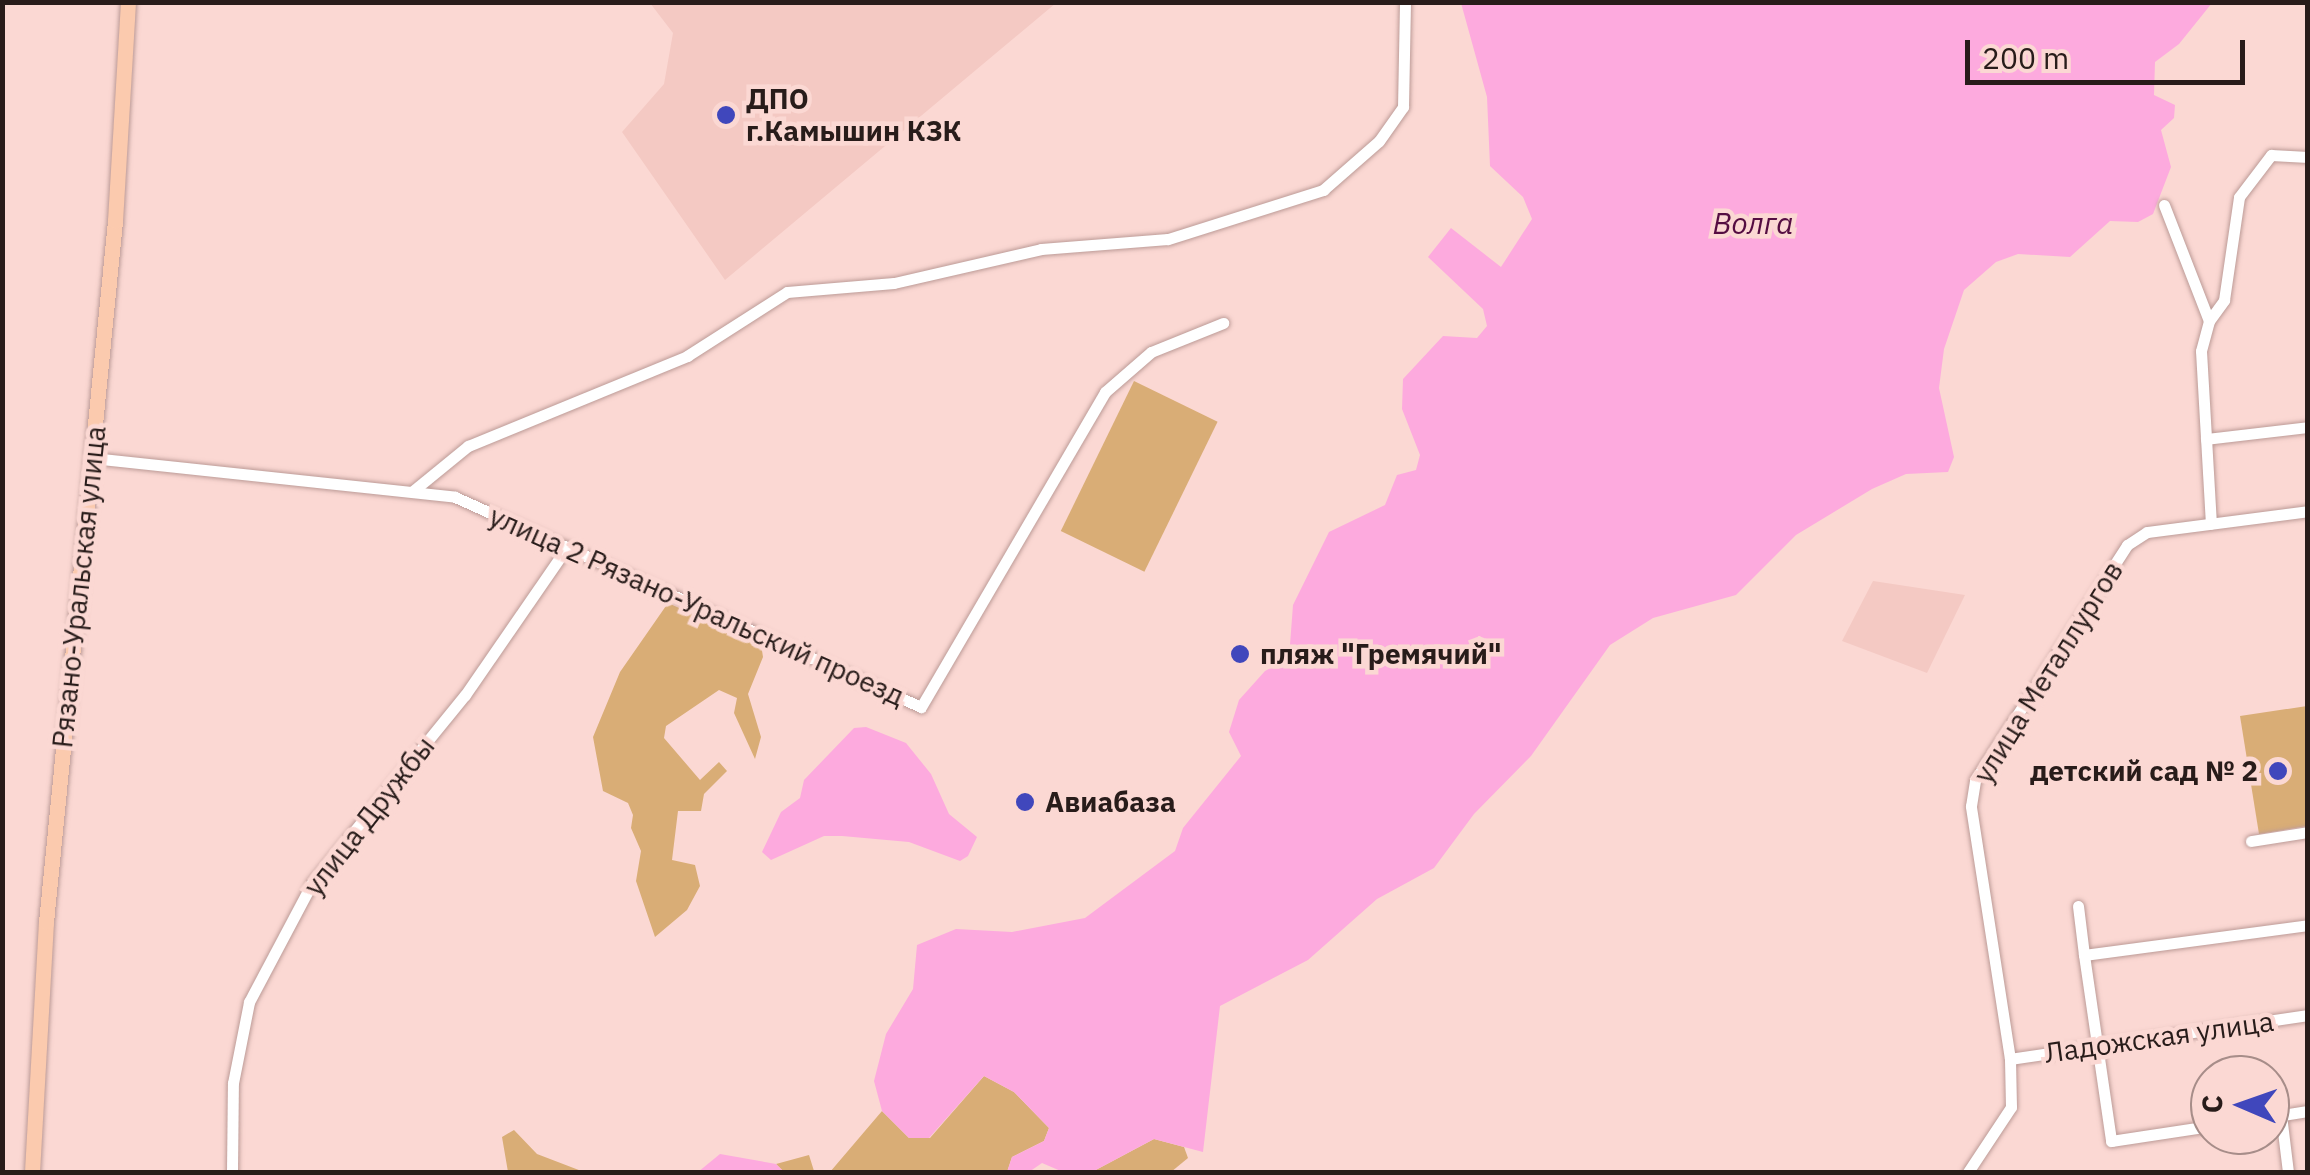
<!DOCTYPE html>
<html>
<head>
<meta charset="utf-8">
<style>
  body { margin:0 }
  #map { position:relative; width:2310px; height:1175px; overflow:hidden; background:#fbd8d3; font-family:"IBM Plex Sans",sans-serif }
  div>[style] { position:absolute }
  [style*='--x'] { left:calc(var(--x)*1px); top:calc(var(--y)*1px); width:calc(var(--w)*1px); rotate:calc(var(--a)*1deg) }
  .built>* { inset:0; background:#f4c9c3 }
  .green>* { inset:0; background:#d9ad76; transform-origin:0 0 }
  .water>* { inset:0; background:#fdaade }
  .roads { filter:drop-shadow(0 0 2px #bc9b97) drop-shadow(0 0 2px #bc9b97) }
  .minor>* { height:11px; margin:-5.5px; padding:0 5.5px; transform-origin:5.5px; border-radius:5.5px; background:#fff }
  .major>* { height:15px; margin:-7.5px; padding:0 7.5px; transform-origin:7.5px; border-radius:7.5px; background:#fbcaae }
  .dots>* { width:28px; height:28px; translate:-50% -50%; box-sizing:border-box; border:5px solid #fbd8d3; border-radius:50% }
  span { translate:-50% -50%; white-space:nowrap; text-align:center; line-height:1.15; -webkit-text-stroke:9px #fbd8d3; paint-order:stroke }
  .poi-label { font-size:28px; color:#281c1a; font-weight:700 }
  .left { translate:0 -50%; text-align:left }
  .right { translate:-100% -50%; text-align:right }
  .street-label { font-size:28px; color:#281c1a }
  .water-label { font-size:30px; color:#550d42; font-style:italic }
  .frame { position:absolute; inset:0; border:5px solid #281c1a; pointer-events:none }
  .north { position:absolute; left:2190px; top:1055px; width:100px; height:100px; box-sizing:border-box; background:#fbd8d3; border:2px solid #a78d89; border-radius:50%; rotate:272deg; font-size:28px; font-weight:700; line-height:40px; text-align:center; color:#281c1a }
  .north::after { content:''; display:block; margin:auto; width:35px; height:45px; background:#4047bc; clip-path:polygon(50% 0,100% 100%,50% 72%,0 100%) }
  .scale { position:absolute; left:1965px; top:40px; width:280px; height:45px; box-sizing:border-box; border:5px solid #281c1a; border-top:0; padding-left:12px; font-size:30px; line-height:35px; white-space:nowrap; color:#281c1a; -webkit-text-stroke:8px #fbd8d3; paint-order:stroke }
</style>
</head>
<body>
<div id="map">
  <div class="built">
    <i style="clip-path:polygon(650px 3px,1056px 3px,725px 280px,622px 132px,664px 84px,673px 33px)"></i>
    <i style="clip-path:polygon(1873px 581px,1965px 595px,1927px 673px,1842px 641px)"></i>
  </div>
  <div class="green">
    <i style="left:1134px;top:381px;width:93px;height:167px;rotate:26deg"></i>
    <i style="clip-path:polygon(668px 603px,761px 644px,763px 657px,748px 694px,761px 737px,755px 759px,734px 713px,737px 698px,719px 690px,666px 726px,664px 738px,700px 780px,719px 762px,727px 771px,704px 794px,701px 811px,678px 811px,672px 860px,695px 865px,700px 886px,687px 910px,655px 937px,636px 881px,641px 851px,631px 828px,633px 815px,628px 803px,603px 791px,593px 737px,620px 672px)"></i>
    <i style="clip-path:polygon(2307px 706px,2307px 826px,2259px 834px,2240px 716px)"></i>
    <i style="clip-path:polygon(984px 1076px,1014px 1092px,1049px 1128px,1044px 1141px,1012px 1157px,1007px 1172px,784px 1172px,776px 1164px,809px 1155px,814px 1171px,830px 1172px,882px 1111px,909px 1138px,930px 1138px)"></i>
    <i style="clip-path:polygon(514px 1130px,537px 1154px,584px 1172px,508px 1172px,502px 1137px)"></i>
    <i style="clip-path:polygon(1154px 1139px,1184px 1147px,1188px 1158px,1171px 1172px,1092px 1172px)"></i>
  </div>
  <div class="water">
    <i style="clip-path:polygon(1461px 3px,2212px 3px,2179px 44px,2155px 62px,2154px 95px,2175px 105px,2174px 118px,2161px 130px,2171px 167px,2153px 214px,2138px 222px,2110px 221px,2070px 257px,2018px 254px,1996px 262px,1964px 290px,1944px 349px,1939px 388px,1954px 457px,1948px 472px,1906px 474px,1872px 489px,1796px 535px,1736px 595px,1653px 618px,1610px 645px,1531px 756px,1474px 814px,1434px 868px,1377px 899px,1308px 960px,1220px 1006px,1203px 1152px,1154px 1139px,1092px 1172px,1063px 1172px,1042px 1163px,1029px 1172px,1007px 1172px,1012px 1157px,1044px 1141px,1049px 1128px,1014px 1092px,984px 1076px,929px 1138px,909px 1138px,882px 1111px,874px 1081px,886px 1034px,913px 989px,917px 945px,956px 929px,1012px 932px,1085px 918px,1175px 851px,1183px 828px,1241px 756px,1229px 732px,1239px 700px,1265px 671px,1289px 658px,1293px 605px,1329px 532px,1385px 505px,1397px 475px,1416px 470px,1420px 455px,1402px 409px,1403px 379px,1443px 336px,1477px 338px,1487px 326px,1483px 309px,1428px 257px,1451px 228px,1501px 267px,1532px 219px,1523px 197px,1490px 166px,1487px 97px)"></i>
    <i style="clip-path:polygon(866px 727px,906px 743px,931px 774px,949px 814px,977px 837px,968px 856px,960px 861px,909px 842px,842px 836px,824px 836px,771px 860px,762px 852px,781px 812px,800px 798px,804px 780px,854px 728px)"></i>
    <i style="clip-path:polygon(720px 1154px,776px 1164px,784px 1172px,698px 1172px)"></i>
  </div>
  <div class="roads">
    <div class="minor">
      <i style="--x:2164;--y:205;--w:124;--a:68.8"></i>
      <i style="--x:2209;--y:321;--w:31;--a:105"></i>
      <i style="--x:2201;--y:351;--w:173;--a:86.7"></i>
      <i style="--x:2209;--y:321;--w:26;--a:-54"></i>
      <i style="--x:2224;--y:300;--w:104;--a:-81.7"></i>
      <i style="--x:2239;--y:197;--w:53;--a:-52.7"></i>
      <i style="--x:2271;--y:155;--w:37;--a:3"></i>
      <i style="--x:2206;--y:439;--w:103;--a:-6.7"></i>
      <i style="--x:93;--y:458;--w:364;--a:6.1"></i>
      <i style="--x:455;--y:497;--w:511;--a:24.26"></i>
      <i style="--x:921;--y:707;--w:365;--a:-59.7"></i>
      <i style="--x:1105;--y:392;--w:61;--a:-41"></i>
      <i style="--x:1151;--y:352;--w:78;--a:-21.9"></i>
      <i style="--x:414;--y:490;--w:70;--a:-39.2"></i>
      <i style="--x:468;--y:446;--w:237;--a:-22.3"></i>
      <i style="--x:687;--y:356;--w:119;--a:-32.6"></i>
      <i style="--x:787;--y:292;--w:107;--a:-4.8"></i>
      <i style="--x:894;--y:283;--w:151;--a:-13"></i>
      <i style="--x:1041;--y:249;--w:127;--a:-4.5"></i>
      <i style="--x:1168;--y:239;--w:163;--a:-17.5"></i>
      <i style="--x:1323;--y:190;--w:74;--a:-41.2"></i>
      <i style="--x:1379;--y:141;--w:42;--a:-54.8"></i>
      <i style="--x:1403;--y:107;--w:105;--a:-88.9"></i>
      <i style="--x:2251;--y:841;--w:58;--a:-9"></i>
      <i style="--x:2078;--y:906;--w:49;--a:83"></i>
      <i style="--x:2084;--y:955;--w:226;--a:-7.6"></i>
      <i style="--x:2084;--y:955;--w:188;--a:81.7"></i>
      <i style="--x:2111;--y:1141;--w:100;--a:-8.6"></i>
      <i style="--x:2010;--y:1059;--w:301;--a:-8.4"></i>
      <i style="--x:2281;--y:1115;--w:57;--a:83"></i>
      <i style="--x:2270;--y:1117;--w:38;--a:-9"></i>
      <i style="--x:232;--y:1172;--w:89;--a:-89.4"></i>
      <i style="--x:233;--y:1083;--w:83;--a:-78.8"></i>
      <i style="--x:249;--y:1002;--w:135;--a:-62.1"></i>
      <i style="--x:312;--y:883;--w:242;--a:-50.9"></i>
      <i style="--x:465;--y:695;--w:180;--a:-55.4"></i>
      <i style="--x:1968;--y:1172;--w:78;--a:-56.5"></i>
      <i style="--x:2011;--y:1107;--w:48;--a:-91.2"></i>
      <i style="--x:2010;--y:1059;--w:256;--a:-98.8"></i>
      <i style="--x:1971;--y:806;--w:26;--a:-81"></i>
      <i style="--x:1975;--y:780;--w:280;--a:-57.1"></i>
      <i style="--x:2127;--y:545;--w:24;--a:-33"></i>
      <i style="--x:2147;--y:532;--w:162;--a:-7.4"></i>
    </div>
    <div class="major">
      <i style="--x:32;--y:1172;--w:250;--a:-86.8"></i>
      <i style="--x:46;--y:922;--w:704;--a:-84.38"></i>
      <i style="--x:115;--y:221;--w:219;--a:-86.6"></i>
    </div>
  </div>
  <div class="dots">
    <i style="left:726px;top:115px;background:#4047bc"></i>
    <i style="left:1240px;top:654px;background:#4047bc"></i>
    <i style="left:2278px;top:771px;background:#4047bc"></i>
    <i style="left:1025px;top:802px;background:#4047bc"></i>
  </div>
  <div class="poi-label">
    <span class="left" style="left:746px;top:115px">ДПО<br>г.Камышин КЗК</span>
    <span class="left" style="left:1260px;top:654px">пляж "Гремячий"</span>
    <span class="right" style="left:2258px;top:771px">детский сад № 2</span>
    <span class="left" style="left:1045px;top:802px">Авиабаза</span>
  </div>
  <div class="street-label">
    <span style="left:79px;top:587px;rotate:-84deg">Рязано-Уральская улица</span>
    <span style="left:697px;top:606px;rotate:24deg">улица 2 Рязано-Уральский проезд</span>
    <span style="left:2048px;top:672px;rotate:-58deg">улица Металлургов</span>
    <span style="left:369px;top:816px;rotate:-52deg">улица Дружбы</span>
    <span style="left:2159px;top:1037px;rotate:-8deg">Ладожская улица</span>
  </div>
  <div class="water-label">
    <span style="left:1753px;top:223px">Волга</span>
  </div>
  <div class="frame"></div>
  <div class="north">С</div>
  <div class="scale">200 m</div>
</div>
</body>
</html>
